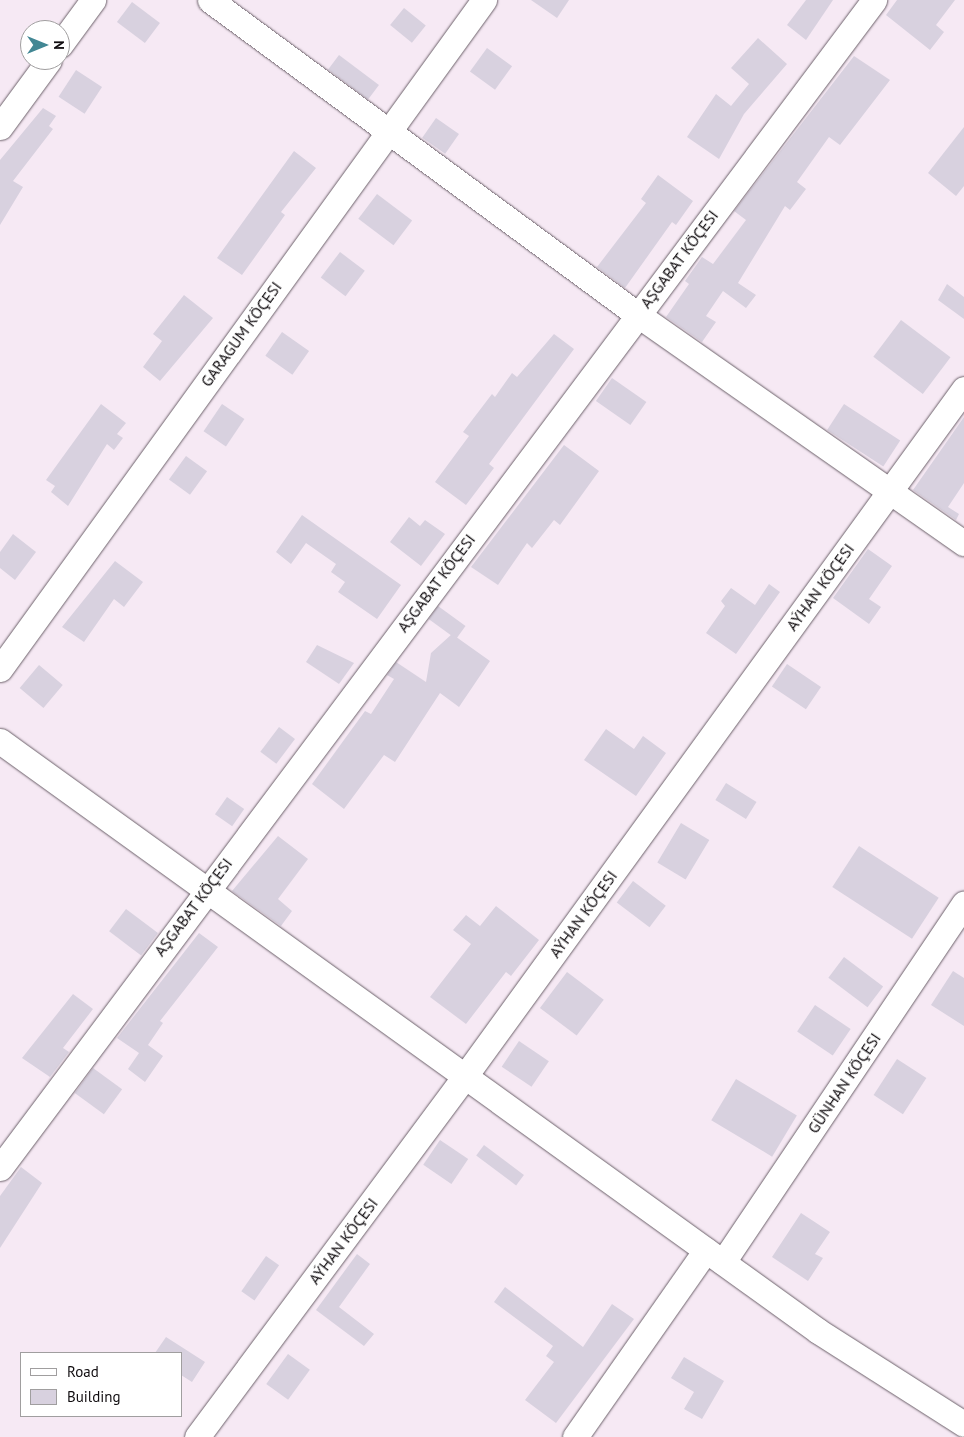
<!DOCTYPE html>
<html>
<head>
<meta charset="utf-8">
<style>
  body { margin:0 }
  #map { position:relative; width:964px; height:1437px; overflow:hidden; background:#f6e9f4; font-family:"PT Sans",sans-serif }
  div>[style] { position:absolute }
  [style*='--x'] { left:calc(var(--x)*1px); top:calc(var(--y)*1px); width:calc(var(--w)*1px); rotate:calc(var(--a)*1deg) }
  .building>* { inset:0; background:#d8d1df; transform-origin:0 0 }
  .roads { filter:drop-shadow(0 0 1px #6c616a) drop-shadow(0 0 1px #6c616a) }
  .minor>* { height:25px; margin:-12.5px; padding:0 12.5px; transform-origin:12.5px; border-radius:12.5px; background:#fff }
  span { translate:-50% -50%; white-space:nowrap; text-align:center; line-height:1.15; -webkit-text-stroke:5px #fff; paint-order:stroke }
  .street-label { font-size:16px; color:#110d10 }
  .legend { position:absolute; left:20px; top:1352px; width:162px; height:65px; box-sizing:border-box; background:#fff; border:1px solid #a09e9f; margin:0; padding:6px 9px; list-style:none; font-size:15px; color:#110d10 }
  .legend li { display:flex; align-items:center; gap:10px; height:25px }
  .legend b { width:25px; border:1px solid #a09e9f }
  .north { position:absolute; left:20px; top:20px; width:50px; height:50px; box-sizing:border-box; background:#fff; border:1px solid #a09e9f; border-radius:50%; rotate:90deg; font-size:14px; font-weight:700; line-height:20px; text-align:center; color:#110d10 }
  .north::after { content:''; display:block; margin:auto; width:18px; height:22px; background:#428794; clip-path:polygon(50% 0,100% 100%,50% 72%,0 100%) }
</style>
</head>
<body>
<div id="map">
  <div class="building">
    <i style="clip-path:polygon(531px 0,569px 0,557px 18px)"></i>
    <i style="clip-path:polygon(806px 0,833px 0,806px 40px,787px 25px)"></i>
    <i style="clip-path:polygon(897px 0,955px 0,936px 25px,944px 32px,930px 50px,886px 15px)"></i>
    <i style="left:132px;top:2px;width:35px;height:25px;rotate:37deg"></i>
    <i style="left:404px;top:8px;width:28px;height:22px;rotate:39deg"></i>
    <i style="clip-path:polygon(758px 38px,787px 64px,744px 114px,719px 159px,687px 137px,716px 94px,731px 106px,749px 84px,731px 68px)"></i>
    <i style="left:487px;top:48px;width:31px;height:29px;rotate:36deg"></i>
    <i style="left:339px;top:55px;width:50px;height:18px;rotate:37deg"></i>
    <i style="clip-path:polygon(854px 56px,890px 80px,840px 145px,829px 137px,797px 182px,806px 189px,790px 210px,785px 206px,738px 283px,756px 295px,746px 308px,723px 291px,706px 316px,716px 322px,702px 342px,666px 317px,689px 284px,685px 281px,702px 257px,713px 264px,746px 220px,734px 211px)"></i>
    <i style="left:76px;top:70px;width:31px;height:32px;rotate:33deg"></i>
    <i style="clip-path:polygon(43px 108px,56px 116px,49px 126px,53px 129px,13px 181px,23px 187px,0 225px,0 160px)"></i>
    <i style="left:436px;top:118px;width:28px;height:24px;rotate:35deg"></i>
    <i style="clip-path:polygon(964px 127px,964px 186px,956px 196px,928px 173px)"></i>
    <i style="clip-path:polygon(294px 151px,316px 168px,281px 212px,285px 215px,242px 275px,217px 258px)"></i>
    <i style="clip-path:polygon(658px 175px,693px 201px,676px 225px,672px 222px,625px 288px,597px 267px,646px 203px,641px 199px)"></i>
    <i style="left:377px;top:194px;width:44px;height:31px;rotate:37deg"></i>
    <i style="left:340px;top:252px;width:31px;height:32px;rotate:37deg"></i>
    <i style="clip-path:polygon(947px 284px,964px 297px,964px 319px,938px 300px)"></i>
    <i style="clip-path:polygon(184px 295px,213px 318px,160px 381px,143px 367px,162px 341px,153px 334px)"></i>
    <i style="left:901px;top:320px;width:62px;height:46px;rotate:37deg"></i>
    <i style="left:282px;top:332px;width:33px;height:29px;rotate:35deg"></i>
    <i style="clip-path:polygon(554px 334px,574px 349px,489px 464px,494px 468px,466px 505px,435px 482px,469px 436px,463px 432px,492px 394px,495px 397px,512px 373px,517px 377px)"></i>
    <i style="left:612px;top:378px;width:42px;height:28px;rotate:35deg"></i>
    <i style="clip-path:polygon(101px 404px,126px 423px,117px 434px,123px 438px,114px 450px,107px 444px,68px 506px,51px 492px,55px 486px,46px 480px)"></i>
    <i style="left:222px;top:404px;width:27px;height:33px;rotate:34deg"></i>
    <i style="left:844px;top:404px;width:67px;height:31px;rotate:33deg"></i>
    <i style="clip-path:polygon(964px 417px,964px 483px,948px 507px,959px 514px,956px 520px,913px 490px)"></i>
    <i style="clip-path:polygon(564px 445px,599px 471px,560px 525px,554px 520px,532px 548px,527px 543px,498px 585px,471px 567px)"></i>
    <i style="left:186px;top:456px;width:26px;height:29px;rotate:36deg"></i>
    <i style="clip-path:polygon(302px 515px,401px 585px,377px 619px,338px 592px,345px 582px,331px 572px,336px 564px,306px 543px,291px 564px,276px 552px)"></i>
    <i style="clip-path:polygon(409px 517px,420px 526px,425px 520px,445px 534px,421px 566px,390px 542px)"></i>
    <i style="clip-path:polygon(13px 534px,36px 552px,15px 580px,0 568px,0 552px)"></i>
    <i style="clip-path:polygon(868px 549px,892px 566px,869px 599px,881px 607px,869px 624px,833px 598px)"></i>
    <i style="clip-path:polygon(115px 561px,143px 582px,124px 607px,114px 599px,84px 642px,62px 627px)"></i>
    <i style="clip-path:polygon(769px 584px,780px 592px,736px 654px,706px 633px,725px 606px,721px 601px,731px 588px,755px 605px)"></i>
    <i style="left:438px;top:606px;width:34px;height:16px;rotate:36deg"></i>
    <i style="clip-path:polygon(452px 634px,490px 661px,459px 707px,440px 693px,395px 762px,384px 755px,344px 809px,312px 784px,365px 711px,371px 714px,394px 679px,387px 675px,396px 662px,426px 682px,431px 653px)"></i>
    <i style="clip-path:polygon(317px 645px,354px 663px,339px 684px,306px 662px)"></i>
    <i style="left:787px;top:664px;width:41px;height:27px;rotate:34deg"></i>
    <i style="left:39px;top:665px;width:31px;height:30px;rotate:40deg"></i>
    <i style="left:279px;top:727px;width:20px;height:31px;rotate:37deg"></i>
    <i style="clip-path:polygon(606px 729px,634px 749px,643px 736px,666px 753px,636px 796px,584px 760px)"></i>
    <i style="left:726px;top:783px;width:36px;height:20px;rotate:32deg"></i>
    <i style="left:227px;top:797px;width:21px;height:21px;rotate:35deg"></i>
    <i style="left:681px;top:823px;width:33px;height:46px;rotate:31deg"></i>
    <i style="clip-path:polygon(278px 836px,308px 859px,278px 899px,292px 911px,281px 926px,232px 891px)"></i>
    <i style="left:859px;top:846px;width:95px;height:49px;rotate:33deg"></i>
    <i style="left:633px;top:881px;width:41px;height:27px;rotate:37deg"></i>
    <i style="clip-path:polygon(496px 906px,539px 940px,511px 976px,506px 972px,466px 1024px,430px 997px,471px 944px,453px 930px,466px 915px,480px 926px)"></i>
    <i style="left:126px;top:909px;width:40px;height:28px;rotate:37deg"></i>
    <i style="clip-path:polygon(199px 933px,218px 947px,160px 1021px,163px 1023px,148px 1045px,163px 1056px,145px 1082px,128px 1069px,139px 1053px,117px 1038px)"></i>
    <i style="left:844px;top:957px;width:49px;height:26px;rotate:37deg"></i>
    <i style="clip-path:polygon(953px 971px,964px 978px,964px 1026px,931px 1005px)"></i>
    <i style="left:567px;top:972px;width:46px;height:45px;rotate:37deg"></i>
    <i style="clip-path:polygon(73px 994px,93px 1009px,63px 1048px,69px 1052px,50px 1077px,22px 1058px)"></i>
    <i style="left:815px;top:1005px;width:43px;height:32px;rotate:34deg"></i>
    <i style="left:519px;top:1041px;width:36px;height:31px;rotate:34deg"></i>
    <i style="left:897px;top:1059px;width:35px;height:43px;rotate:33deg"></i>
    <i style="left:93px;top:1068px;width:36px;height:31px;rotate:36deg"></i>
    <i style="left:736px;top:1079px;width:71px;height:48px;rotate:31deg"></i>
    <i style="left:440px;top:1140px;width:34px;height:30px;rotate:34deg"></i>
    <i style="left:484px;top:1145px;width:50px;height:13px;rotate:37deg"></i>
    <i style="clip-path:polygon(21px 1167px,42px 1183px,0 1248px,0 1196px)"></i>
    <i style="clip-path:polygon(801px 1213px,830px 1232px,815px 1254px,823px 1258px,808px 1281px,772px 1257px)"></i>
    <i style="clip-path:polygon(357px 1254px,370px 1264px,339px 1307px,374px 1334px,364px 1346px,316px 1310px)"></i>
    <i style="left:266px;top:1256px;width:16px;height:43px;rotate:35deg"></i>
    <i style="clip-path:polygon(505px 1287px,583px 1347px,612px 1304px,634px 1319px,556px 1423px,525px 1400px,554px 1362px,546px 1356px,553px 1346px,494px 1302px)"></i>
    <i style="clip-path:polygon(166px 1337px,205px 1362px,192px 1382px,181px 1375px,181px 1353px,155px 1353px)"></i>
    <i style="left:288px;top:1354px;width:27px;height:37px;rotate:36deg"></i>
    <i style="clip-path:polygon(684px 1357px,724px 1381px,702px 1419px,684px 1409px,694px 1392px,671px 1378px)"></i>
  </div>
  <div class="roads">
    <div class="minor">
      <i style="--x:210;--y:0;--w:531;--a:36.35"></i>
      <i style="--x:638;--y:315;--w:398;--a:35"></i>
      <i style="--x:60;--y:45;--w:56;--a:-53.7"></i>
      <i style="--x:0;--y:127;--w:83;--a:-53.8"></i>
      <i style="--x:0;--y:669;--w:826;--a:-54.12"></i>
      <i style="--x:0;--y:741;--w:1009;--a:35.8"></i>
      <i style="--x:818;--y:1331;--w:173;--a:32.5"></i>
      <i style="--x:0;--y:1168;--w:1459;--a:-53.19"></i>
      <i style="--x:723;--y:1262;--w:432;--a:-56.1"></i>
      <i style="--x:197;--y:1437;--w:450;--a:-53.4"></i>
      <i style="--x:465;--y:1076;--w:849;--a:-54.01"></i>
      <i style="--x:575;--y:1437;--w:228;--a:-55"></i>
    </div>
  </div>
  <div class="street-label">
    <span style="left:679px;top:259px;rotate:-53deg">AŞGABAT KÖÇESI</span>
    <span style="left:241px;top:334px;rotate:-54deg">GARAGUM KÖÇESI</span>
    <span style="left:436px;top:583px;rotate:-53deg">AŞGABAT KÖÇESI</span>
    <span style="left:820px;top:587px;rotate:-54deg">AÝHAN KÖÇESI</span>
    <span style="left:193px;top:907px;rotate:-53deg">AŞGABAT KÖÇESI</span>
    <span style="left:583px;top:914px;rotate:-54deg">AÝHAN KÖÇESI</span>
    <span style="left:844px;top:1083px;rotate:-56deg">GÜNHAN KÖÇESI</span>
    <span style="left:343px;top:1241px;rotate:-53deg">AÝHAN KÖÇESI</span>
  </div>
  <ul class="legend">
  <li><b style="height:6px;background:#fff"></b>Road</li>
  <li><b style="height:14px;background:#d8d1df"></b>Building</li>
  </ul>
  <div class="north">N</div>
</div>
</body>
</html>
